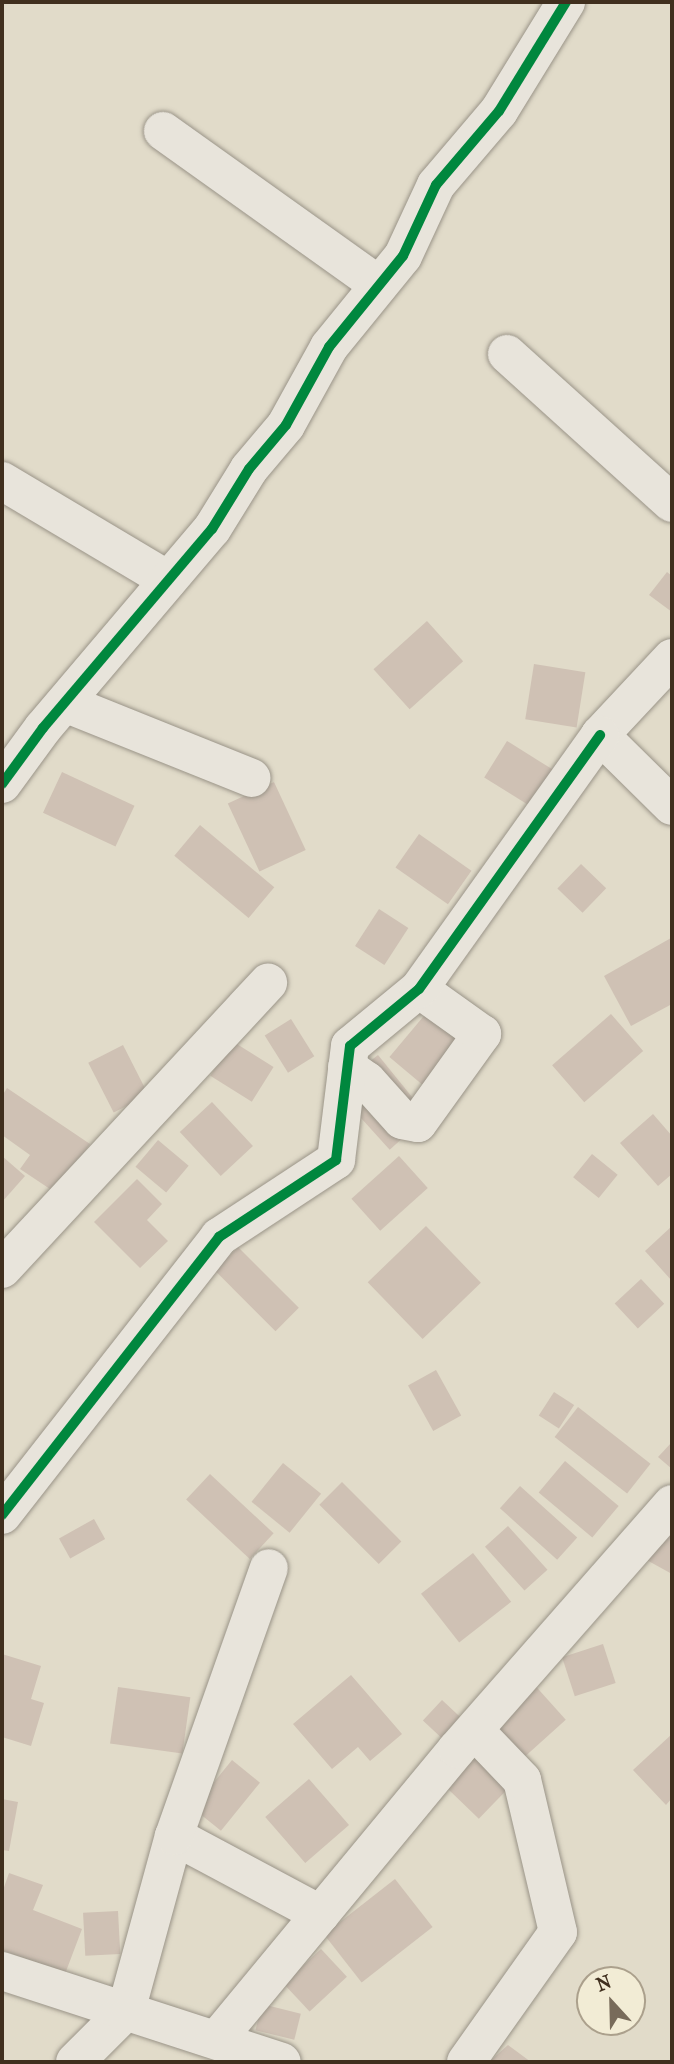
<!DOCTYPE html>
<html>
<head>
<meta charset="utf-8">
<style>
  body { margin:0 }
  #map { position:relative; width:674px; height:2064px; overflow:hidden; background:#e1dbc9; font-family:"IM FELL French Canon",serif }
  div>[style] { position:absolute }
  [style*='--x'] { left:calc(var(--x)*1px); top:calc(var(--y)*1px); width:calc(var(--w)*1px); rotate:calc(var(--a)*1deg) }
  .building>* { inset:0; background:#cfc1b4; transform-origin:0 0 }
  .roads { filter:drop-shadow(0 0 2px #9a9488) drop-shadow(0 0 2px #9a9488) }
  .minor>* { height:38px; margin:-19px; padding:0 19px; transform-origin:19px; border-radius:19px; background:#e8e4db }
  .secondary>* { height:38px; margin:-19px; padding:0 19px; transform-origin:19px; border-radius:19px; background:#e8e4db }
  .cycleway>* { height:10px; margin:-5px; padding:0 5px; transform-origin:5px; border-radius:5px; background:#00873e }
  span { translate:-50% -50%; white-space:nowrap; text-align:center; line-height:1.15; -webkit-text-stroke:6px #f2ecd5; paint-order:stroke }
  .frame { position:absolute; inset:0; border:4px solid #402f1e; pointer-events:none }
  .north { position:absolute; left:576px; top:1966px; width:70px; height:70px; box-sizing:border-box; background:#f2ecd5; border:2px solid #aba08c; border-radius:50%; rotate:338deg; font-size:19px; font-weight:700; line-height:28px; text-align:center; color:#402f1e }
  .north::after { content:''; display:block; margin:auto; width:24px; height:32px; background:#786b5a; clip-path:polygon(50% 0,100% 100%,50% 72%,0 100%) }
</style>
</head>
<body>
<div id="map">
  <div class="building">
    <i style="clip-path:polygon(667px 572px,672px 576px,672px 612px,649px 595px)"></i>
    <i style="left:427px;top:621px;width:54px;height:72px;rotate:48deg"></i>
    <i style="left:534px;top:664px;width:52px;height:56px;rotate:9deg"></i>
    <i style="left:507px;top:741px;width:54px;height:43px;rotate:32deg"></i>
    <i style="left:62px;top:772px;width:80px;height:45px;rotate:25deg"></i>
    <i style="left:274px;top:782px;width:75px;height:51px;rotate:65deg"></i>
    <i style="left:200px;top:825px;width:97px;height:40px;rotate:40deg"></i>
    <i style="left:419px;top:834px;width:64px;height:41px;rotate:35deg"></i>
    <i style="left:581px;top:864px;width:35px;height:34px;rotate:44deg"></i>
    <i style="left:379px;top:909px;width:35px;height:44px;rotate:33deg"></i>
    <i style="clip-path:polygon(671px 938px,672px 1004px,631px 1026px,604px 976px)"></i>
    <i style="left:428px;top:1011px;width:47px;height:60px;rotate:40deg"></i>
    <i style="left:611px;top:1014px;width:49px;height:78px;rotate:49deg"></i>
    <i style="left:291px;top:1019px;width:44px;height:31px;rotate:58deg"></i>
    <i style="left:232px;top:1041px;width:49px;height:41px;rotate:32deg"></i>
    <i style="left:123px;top:1045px;width:56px;height:39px;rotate:63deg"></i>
    <i style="left:378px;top:1055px;width:65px;height:22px;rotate:51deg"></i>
    <i style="left:369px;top:1085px;width:62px;height:28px;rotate:48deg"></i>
    <i style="clip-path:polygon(7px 1088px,90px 1144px,56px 1193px,20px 1169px,30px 1155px,2px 1135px,2px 1096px)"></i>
    <i style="left:212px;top:1102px;width:60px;height:44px;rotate:47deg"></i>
    <i style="clip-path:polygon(653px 1114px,672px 1136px,672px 1174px,658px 1186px,620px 1143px)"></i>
    <i style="left:158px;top:1140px;width:40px;height:35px;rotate:40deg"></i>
    <i style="left:592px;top:1154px;width:33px;height:30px;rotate:39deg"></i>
    <i style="clip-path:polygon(2px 1156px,25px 1176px,2px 1202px)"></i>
    <i style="left:399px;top:1156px;width:43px;height:64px;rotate:48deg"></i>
    <i style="clip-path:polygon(137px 1179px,162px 1204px,147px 1220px,168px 1241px,140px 1268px,94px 1222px)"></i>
    <i style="left:426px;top:1226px;width:79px;height:81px;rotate:46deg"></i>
    <i style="clip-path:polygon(672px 1226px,672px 1281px,645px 1251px)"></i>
    <i style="left:238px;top:1247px;width:86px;height:33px;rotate:45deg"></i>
    <i style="left:641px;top:1279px;width:34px;height:36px;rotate:47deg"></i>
    <i style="left:436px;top:1370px;width:52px;height:32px;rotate:61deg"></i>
    <i style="left:554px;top:1392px;width:24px;height:28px;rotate:33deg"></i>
    <i style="left:578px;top:1407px;width:92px;height:38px;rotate:38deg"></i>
    <i style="clip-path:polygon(672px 1442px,672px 1469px,658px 1457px)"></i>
    <i style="left:565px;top:1461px;width:70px;height:41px;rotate:40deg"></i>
    <i style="left:283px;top:1463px;width:49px;height:50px;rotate:39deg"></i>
    <i style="left:210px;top:1474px;width:87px;height:35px;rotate:43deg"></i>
    <i style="left:342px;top:1482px;width:84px;height:32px;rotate:45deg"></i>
    <i style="left:520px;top:1486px;width:77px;height:30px;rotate:42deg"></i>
    <i style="left:94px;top:1519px;width:23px;height:40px;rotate:61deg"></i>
    <i style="clip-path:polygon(672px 1525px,672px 1574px,643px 1558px)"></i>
    <i style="left:508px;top:1526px;width:59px;height:31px;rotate:48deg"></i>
    <i style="left:473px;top:1553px;width:62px;height:66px;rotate:52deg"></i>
    <i style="left:603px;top:1644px;width:41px;height:43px;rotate:72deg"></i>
    <i style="clip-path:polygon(2px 1654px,41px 1666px,31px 1699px,44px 1703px,31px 1746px,2px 1737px)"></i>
    <i style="clip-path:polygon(351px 1675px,402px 1734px,370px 1761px,358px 1747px,332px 1769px,293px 1724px)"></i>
    <i style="left:531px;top:1681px;width:52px;height:68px;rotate:48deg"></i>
    <i style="left:118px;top:1687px;width:73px;height:57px;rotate:8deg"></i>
    <i style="left:442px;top:1700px;width:26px;height:28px;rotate:43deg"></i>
    <i style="clip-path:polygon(672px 1734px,672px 1798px,666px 1805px,633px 1770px)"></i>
    <i style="left:479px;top:1748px;width:49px;height:51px;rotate:44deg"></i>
    <i style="left:232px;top:1760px;width:36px;height:62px;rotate:39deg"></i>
    <i style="left:309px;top:1779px;width:61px;height:58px;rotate:49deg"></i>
    <i style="clip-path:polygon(2px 1799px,18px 1802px,9px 1851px,2px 1850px)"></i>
    <i style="clip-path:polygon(9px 1873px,43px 1885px,33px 1910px,82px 1929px,65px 1974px,2px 1950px,2px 1893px)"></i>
    <i style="left:395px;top:1879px;width:61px;height:90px;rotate:52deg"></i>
    <i style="left:118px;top:1911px;width:43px;height:35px;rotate:87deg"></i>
    <i style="left:321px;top:1949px;width:38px;height:51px;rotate:47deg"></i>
    <i style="left:262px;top:2004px;width:40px;height:27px;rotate:14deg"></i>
    <i style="clip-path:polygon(508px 2045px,531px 2062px,489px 2062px)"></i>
  </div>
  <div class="roads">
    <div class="minor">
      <i style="--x:163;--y:131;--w:265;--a:35.5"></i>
      <i style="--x:507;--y:354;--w:222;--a:42.1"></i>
      <i style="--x:2;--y:481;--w:193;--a:30.8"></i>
      <i style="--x:672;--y:658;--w:105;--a:133.1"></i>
      <i style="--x:600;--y:735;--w:101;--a:44.6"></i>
      <i style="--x:65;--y:703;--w:201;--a:21.9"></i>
      <i style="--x:2;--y:784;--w:69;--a:-53.8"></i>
      <i style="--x:43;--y:728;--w:261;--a:-49.7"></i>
      <i style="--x:212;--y:529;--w:70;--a:-58.3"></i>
      <i style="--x:249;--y:469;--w:57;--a:-49.9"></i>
      <i style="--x:286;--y:425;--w:89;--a:-61.1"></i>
      <i style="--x:329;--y:347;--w:117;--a:-50.9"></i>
      <i style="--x:403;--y:256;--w:78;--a:-65.1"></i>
      <i style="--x:436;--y:185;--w:97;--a:-49.6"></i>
      <i style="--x:499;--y:111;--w:128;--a:-58.4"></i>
      <i style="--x:347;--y:1067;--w:24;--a:35"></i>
      <i style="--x:367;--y:1081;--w:52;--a:48.1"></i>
      <i style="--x:402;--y:1120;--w:16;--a:11"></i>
      <i style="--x:418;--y:1123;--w:110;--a:-54.3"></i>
      <i style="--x:482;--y:1034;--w:77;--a:-144.5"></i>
      <i style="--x:2;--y:1269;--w:391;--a:-47.1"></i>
      <i style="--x:2;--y:1515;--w:353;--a:-52"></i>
      <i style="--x:219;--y:1237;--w:140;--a:-33.3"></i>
      <i style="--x:336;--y:1160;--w:115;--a:-83"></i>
      <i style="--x:350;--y:1046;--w:89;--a:-39.6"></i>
      <i style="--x:419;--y:989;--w:312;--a:-54.5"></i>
      <i style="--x:174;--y:1836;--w:166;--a:28.1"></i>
      <i style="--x:217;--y:2039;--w:376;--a:-50.4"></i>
      <i style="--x:457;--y:1749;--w:326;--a:-48.7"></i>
      <i style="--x:75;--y:2062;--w:72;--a:-45"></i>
      <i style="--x:126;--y:2011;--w:181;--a:-74.7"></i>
      <i style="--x:174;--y:1836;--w:284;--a:-70.5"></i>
      <i style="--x:466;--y:2062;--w:159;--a:-54.7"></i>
      <i style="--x:558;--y:1932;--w:156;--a:-103.3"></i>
      <i style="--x:522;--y:1780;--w:69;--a:-133.8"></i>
    </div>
    <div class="secondary">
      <i style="--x:2;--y:1971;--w:294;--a:18"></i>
    </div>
  </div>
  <div class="cycleway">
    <i style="--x:2;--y:784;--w:69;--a:-53.8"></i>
    <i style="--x:43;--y:728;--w:261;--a:-49.7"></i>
    <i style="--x:212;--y:529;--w:70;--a:-58.3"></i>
    <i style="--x:249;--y:469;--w:57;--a:-49.9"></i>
    <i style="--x:286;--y:425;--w:89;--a:-61.1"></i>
    <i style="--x:329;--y:347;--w:117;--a:-50.9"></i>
    <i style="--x:403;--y:256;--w:78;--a:-65.1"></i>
    <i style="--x:436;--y:185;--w:97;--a:-49.6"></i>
    <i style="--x:499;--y:111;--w:128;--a:-58.4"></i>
    <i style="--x:2;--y:1515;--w:353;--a:-52"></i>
    <i style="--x:219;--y:1237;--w:140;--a:-33.3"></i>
    <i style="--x:336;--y:1160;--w:115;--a:-83"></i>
    <i style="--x:350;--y:1046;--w:89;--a:-39.6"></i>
    <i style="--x:419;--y:989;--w:312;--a:-54.5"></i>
  </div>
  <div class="frame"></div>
  <div class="north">N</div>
</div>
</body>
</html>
